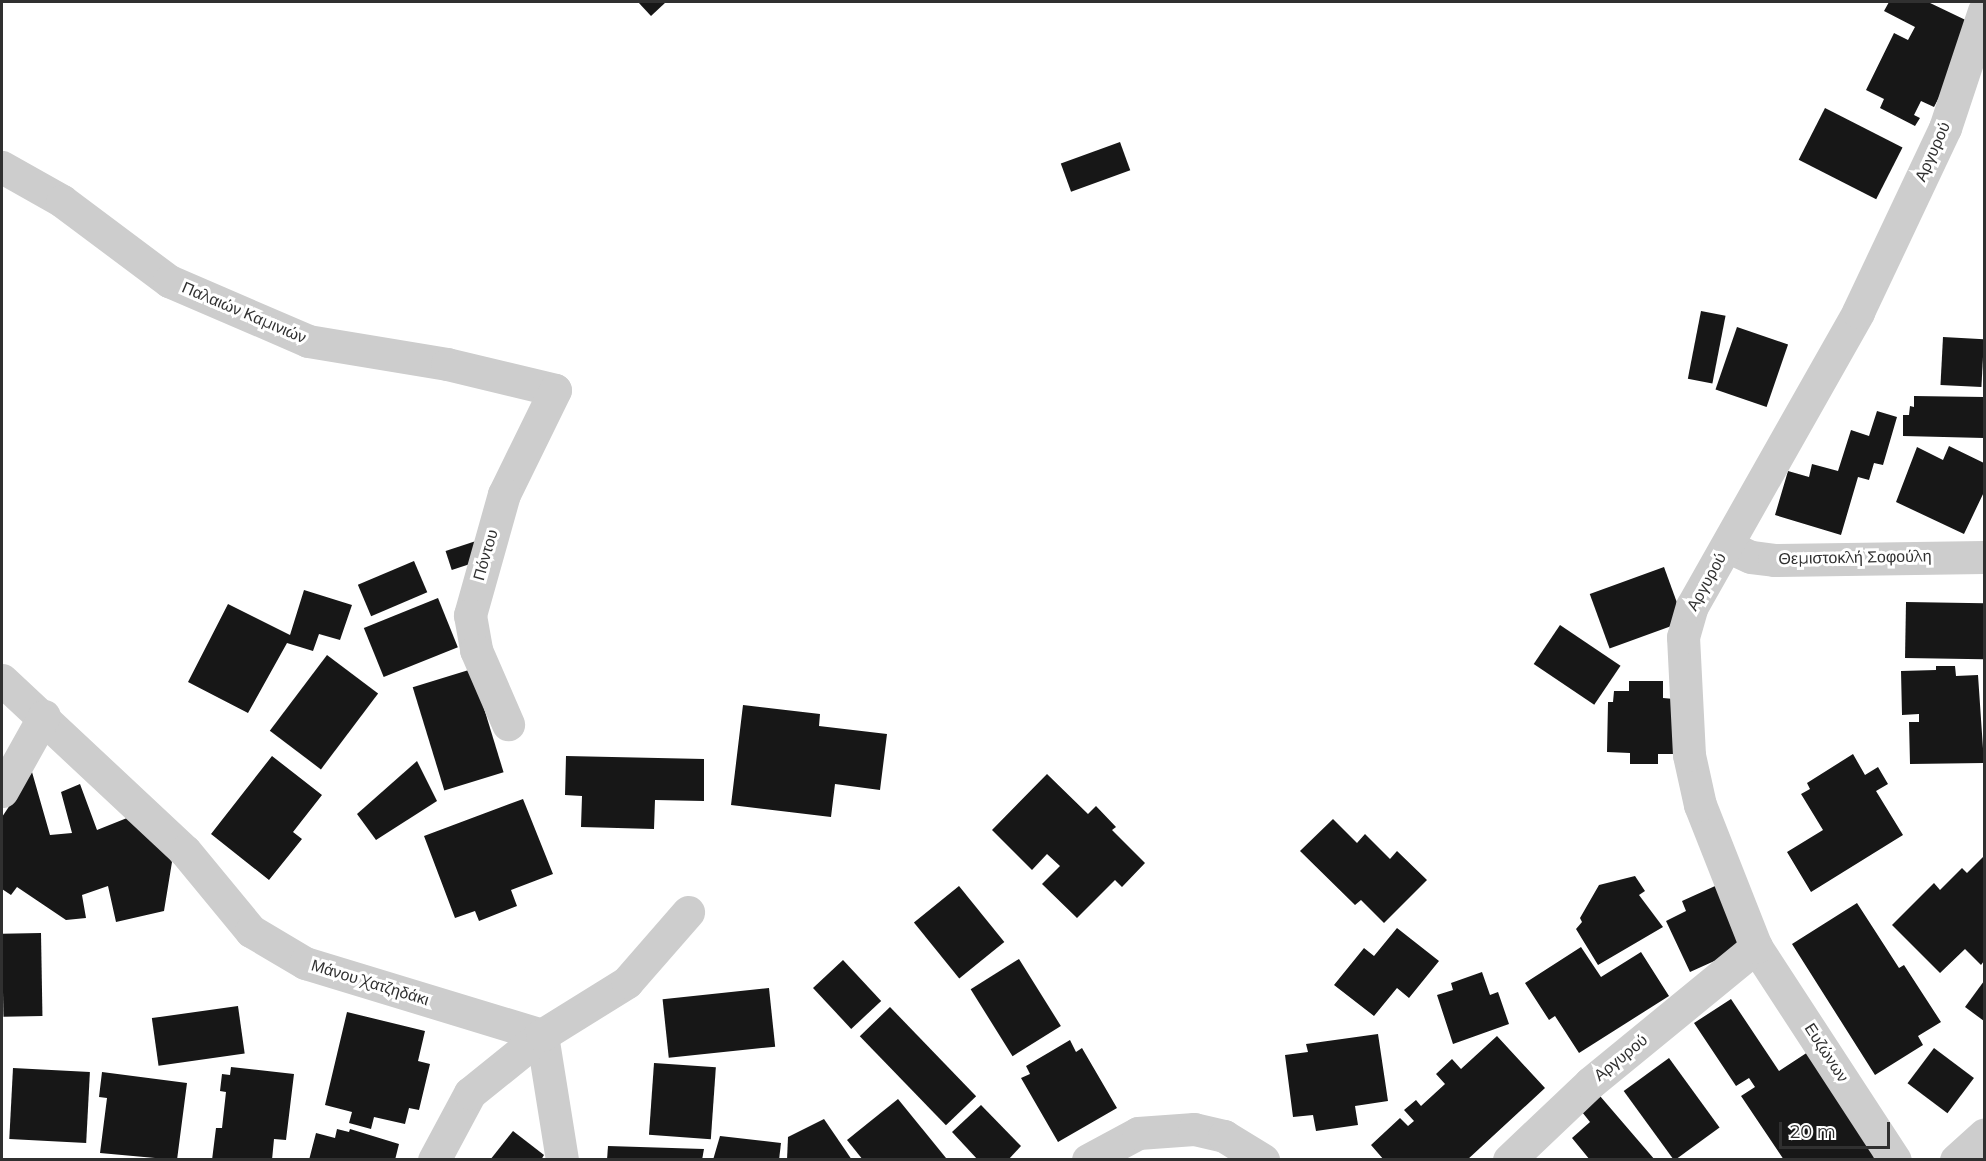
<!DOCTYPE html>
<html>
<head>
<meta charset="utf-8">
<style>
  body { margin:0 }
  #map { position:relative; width:1986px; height:1161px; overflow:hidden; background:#fff; font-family:Montserrat,sans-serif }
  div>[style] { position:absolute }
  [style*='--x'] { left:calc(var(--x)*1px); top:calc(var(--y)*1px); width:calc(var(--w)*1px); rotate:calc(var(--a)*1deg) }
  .building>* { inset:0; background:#171717; transform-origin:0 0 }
  .street>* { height:33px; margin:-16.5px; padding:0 16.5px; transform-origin:16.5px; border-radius:16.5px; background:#cdcdcd }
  span { translate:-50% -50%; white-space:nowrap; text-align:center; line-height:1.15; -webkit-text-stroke:6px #fff; paint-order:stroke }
  .street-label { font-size:16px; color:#303030 }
  .frame { position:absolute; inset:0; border:3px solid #303030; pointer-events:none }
  .scale { position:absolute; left:1779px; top:1122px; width:111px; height:27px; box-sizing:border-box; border:3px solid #303030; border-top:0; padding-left:8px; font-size:18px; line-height:21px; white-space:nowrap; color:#303030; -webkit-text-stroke:4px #fff; paint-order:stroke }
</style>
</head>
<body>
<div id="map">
  <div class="building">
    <i style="clip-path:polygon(638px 2px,666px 2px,651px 16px)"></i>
    <i style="clip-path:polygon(1889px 2px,1928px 2px,1976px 25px,1934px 107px,1921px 101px,1914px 115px,1920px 118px,1915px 126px,1880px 108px,1884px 99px,1866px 90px,1894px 33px,1908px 40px,1915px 27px,1884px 11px)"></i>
    <i style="left:1825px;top:108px;width:87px;height:58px;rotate:27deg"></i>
    <i style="left:1120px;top:142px;width:30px;height:63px;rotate:70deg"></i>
    <i style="left:1701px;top:311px;width:25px;height:69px;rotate:11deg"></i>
    <i style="left:1737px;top:327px;width:54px;height:66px;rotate:19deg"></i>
    <i style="left:1943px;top:337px;width:41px;height:48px;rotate:3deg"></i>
    <i style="clip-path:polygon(1914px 396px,1984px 397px,1984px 438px,1903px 436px,1903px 415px,1909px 415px,1910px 406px,1914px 407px)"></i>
    <i style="clip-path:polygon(1877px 411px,1897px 417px,1883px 465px,1874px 463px,1869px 480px,1858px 477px,1841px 535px,1775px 515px,1788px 471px,1809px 477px,1812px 464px,1838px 471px,1851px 430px,1869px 436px)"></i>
    <i style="clip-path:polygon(1949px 446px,1984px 463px,1984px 492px,1964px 534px,1896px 502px,1917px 447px,1943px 460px)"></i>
    <i style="left:476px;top:541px;width:20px;height:32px;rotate:72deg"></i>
    <i style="left:414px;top:561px;width:34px;height:61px;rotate:67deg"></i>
    <i style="left:1664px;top:567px;width:58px;height:79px;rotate:70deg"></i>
    <i style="clip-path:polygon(304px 590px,352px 605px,340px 640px,319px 634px,313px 651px,287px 643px,248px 713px,188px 682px,228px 604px,290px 635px)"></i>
    <i style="left:438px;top:598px;width:53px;height:80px;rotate:68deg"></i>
    <i style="left:1906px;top:602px;width:78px;height:56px;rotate:1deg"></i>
    <i style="left:1560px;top:625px;width:73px;height:47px;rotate:34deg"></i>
    <i style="left:327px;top:655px;width:64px;height:95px;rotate:37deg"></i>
    <i style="clip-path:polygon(1936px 666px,1955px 666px,1956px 676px,1978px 675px,1984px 763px,1910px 764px,1909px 722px,1919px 722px,1919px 714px,1902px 715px,1901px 671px,1936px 670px)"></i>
    <i style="left:472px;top:669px;width:108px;height:62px;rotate:73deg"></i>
    <i style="clip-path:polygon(1629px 681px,1663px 681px,1663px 698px,1674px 699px,1679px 754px,1658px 754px,1658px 764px,1630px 764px,1630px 753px,1607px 752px,1608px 702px,1613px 702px,1614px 691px,1629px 691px)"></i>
    <i style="clip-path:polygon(743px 705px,820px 714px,819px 726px,887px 734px,880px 790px,835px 784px,831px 817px,731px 805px)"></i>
    <i style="clip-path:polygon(1853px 754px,1865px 775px,1878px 767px,1888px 784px,1876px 791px,1903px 835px,1811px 892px,1787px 852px,1823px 830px,1801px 794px,1810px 789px,1807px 783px)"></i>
    <i style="clip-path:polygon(272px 756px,322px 795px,293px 832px,302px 839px,269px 880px,211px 834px)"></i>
    <i style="clip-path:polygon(566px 756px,704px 759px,704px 801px,655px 800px,654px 829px,581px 827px,582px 796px,565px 795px)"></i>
    <i style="clip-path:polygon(417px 761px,437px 801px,376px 840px,357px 814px)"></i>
    <i style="clip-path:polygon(32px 772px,50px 835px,72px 833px,61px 792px,80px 784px,97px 830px,137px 814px,172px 862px,164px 911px,116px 922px,108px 886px,82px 895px,86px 918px,66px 920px,17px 887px,11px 895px,2px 889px,2px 817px)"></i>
    <i style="clip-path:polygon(1047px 774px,1088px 814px,1096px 806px,1116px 827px,1112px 830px,1145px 863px,1122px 887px,1115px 880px,1077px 918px,1042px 884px,1060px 866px,1047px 854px,1032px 870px,992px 830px)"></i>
    <i style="clip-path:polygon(523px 799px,553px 874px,511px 890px,517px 906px,479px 921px,475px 911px,455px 918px,424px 836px)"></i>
    <i style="clip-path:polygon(1333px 819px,1357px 843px,1365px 834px,1390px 859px,1397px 851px,1427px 880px,1384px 923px,1361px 900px,1355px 905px,1300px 851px)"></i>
    <i style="clip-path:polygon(1984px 856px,1984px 961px,1981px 965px,1965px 949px,1940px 973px,1892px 925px,1934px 883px,1940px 890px,1962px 868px,1967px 873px)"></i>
    <i style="clip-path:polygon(1635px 876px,1645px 891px,1639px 895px,1663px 927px,1598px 965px,1576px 929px,1582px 922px,1580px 918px,1599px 885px)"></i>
    <i style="clip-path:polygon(1724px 882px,1752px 944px,1690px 972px,1666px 921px,1686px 911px,1682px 901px)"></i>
    <i style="left:959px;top:886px;width:72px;height:58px;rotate:51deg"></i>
    <i style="clip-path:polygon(1857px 903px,1899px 968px,1904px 965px,1941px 1022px,1918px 1036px,1923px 1045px,1875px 1075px,1792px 944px)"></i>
    <i style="clip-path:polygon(1397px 928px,1439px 961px,1409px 998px,1397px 988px,1374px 1016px,1334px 985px,1364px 948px,1374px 956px)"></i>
    <i style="left:41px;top:933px;width:83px;height:39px;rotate:89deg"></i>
    <i style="clip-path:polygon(1581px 947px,1601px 977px,1641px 952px,1669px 996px,1579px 1053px,1555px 1016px,1549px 1020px,1525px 983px)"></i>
    <i style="left:1019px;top:959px;width:79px;height:57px;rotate:58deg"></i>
    <i style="left:843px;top:960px;width:56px;height:41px;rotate:47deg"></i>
    <i style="clip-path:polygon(1482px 972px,1490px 995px,1498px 992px,1509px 1024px,1453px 1044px,1437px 995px,1453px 990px,1451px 983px)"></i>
    <i style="clip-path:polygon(1984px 981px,1984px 1021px,1965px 1007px)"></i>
    <i style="left:769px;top:988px;width:59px;height:107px;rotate:84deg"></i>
    <i style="clip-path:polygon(1731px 999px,1779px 1071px,1808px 1052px,1876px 1156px,1871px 1160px,1784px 1160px,1741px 1096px,1755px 1087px,1749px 1078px,1736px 1086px,1694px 1023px)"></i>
    <i style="left:238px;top:1006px;width:48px;height:87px;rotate:82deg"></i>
    <i style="left:890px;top:1007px;width:124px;height:42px;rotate:46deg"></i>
    <i style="clip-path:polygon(347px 1012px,425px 1031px,418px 1061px,430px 1064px,419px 1110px,409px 1108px,405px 1124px,374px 1117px,371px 1129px,349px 1123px,352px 1112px,325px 1105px)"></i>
    <i style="clip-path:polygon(1378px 1034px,1388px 1101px,1355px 1106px,1358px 1125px,1316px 1131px,1313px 1115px,1293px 1117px,1285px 1055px,1308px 1052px,1306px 1044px)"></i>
    <i style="clip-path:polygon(1497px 1036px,1545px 1088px,1467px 1160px,1384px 1160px,1371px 1145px,1400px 1118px,1408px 1126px,1414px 1121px,1404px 1110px,1416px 1100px,1421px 1106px,1445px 1084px,1436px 1074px,1452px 1059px,1461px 1069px)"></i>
    <i style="clip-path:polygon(1070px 1040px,1076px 1052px,1082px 1048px,1117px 1108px,1058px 1142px,1021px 1078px,1030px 1074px,1026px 1066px)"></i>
    <i style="left:1934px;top:1048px;width:50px;height:44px;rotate:37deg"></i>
    <i style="left:1669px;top:1058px;width:86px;height:56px;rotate:54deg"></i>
    <i style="left:654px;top:1063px;width:62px;height:72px;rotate:4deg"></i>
    <i style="clip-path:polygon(231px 1067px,294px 1074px,286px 1140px,274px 1139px,272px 1160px,212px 1160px,216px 1128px,222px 1128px,226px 1092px,220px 1091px,222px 1074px,230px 1075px)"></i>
    <i style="left:13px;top:1068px;width:77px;height:71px;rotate:3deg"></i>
    <i style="clip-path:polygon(102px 1072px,187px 1083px,177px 1160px,100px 1153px,107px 1098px,99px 1097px)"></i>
    <i style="clip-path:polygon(1600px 1096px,1655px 1160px,1590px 1160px,1572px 1138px,1590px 1122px,1582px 1112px)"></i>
    <i style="clip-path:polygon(898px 1099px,946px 1158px,944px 1160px,863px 1160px,847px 1140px)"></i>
    <i style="clip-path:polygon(981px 1105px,1021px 1146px,1008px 1160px,978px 1160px,952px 1132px)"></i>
    <i style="clip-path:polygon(824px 1119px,852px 1160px,787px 1160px,788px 1137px)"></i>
    <i style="clip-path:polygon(337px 1129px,349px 1132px,350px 1129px,399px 1144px,395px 1160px,309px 1160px,316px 1133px,335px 1138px)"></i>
    <i style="clip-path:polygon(513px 1131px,544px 1155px,541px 1160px,490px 1160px)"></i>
    <i style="clip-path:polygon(720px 1136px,781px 1143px,779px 1160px,713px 1160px)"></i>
    <i style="clip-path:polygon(608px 1146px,704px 1149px,702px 1160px,607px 1160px)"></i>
  </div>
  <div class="street">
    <i style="--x:2;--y:167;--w:69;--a:29.5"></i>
    <i style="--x:62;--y:201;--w:134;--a:36.8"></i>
    <i style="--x:169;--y:281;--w:151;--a:23.3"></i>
    <i style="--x:308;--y:341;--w:141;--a:9.4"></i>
    <i style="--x:447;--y:364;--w:111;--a:13.5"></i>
    <i style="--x:555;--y:390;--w:116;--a:116.1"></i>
    <i style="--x:504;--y:494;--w:126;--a:105.7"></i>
    <i style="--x:470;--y:615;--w:36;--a:80"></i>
    <i style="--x:476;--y:650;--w:81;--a:66.6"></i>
    <i style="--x:1727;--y:546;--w:26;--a:25"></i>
    <i style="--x:1751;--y:557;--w:23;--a:7"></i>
    <i style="--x:1774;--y:560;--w:210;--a:-0.8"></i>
    <i style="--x:2;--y:680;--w:250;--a:43.1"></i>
    <i style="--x:185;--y:851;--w:104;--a:50.5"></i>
    <i style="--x:251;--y:931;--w:63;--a:30.7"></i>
    <i style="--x:305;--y:963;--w:248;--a:16.9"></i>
    <i style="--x:542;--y:1035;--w:127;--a:80.9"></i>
    <i style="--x:2;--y:791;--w:86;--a:-60.8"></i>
    <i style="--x:1756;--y:947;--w:254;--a:56.9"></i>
    <i style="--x:434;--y:1160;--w:76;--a:-61.8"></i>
    <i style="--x:470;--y:1093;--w:92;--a:-38.9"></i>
    <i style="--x:542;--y:1035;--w:100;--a:-31.9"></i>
    <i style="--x:627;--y:982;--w:93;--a:-48.9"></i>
    <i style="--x:1088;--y:1160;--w:57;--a:-28.4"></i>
    <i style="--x:1138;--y:1133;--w:56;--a:-4.1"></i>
    <i style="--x:1194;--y:1129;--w:31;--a:13"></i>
    <i style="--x:1224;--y:1136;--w:46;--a:31.6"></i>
    <i style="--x:1509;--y:1160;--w:112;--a:-43.5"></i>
    <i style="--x:1590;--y:1083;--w:215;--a:-39.3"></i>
    <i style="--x:1756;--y:947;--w:153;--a:-111.5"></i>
    <i style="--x:1700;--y:805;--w:51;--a:-102.4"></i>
    <i style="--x:1689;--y:755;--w:118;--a:-92.9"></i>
    <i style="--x:1683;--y:637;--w:32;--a:-74"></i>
    <i style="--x:1692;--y:606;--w:338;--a:-60.5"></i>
    <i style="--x:1858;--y:312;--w:204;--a:-64.7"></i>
    <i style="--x:1945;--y:128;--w:123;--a:-71.6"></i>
    <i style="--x:1956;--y:1160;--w:38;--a:-42"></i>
  </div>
  <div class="street-label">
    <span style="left:1933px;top:152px;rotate:-66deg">Αργυρού</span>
    <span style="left:244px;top:313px;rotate:23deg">Παλαιών Καμινιών</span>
    <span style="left:486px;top:555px;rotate:-74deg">Πόντου</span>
    <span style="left:1855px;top:558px;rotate:-1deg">Θεμιστοκλή Σοφούλη</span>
    <span style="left:1707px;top:582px;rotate:-61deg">Αργυρού</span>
    <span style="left:370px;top:983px;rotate:17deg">Μάνου Χατζηδάκι</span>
    <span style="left:1826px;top:1053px;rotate:57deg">Ευζώνων</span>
    <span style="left:1621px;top:1058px;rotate:-39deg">Αργυρού</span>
  </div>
  <div class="frame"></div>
  <div class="scale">20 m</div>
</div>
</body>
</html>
